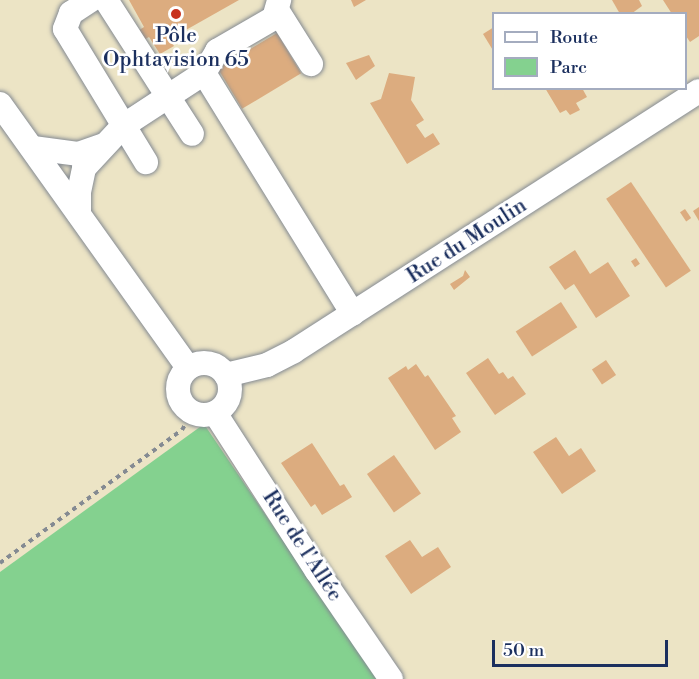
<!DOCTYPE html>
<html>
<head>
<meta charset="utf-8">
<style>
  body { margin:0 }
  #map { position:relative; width:699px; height:679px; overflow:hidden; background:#ece4c5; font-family:"Libre Bodoni",serif }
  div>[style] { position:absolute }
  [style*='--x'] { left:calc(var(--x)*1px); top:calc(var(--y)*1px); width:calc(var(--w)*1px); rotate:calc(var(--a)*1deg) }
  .green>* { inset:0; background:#84d18f }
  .building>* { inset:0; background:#dcac7f; transform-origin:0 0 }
  .path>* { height:4px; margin-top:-2px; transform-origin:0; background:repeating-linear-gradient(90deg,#848a92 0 4.5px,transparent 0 9px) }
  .roads { filter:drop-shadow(0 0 2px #848a92) drop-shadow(0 0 2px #848a92) }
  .minor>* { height:24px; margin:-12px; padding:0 12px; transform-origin:12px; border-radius:12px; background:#fff }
  .minor>.ring { margin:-12px; padding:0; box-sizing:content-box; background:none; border:24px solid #fff; border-radius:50% }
  .dots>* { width:16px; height:16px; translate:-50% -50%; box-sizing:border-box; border:3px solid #fff; border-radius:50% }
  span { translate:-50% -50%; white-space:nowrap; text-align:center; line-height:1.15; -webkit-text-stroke:5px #fff; paint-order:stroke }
  .poi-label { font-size:21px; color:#1b2f5e }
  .street-label { font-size:21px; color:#1b2f5e }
  .legend { position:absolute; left:492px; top:12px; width:195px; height:78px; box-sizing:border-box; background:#fff; border:2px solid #a4acbf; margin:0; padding:8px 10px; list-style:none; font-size:18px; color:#1b2f5e }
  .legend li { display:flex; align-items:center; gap:12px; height:30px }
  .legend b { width:30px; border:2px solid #a4acbf }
  .scale { position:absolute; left:492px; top:640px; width:176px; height:27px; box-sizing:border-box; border:3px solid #1b2f5e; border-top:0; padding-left:8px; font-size:18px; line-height:21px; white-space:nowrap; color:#1b2f5e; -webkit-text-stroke:4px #fff; paint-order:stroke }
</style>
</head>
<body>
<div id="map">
  <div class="green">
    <i style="clip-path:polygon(204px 424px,377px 679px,0 679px,0 572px)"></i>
  </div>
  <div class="building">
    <i style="clip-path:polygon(129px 0,239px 0,170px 39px,174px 46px,160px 54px,149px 37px,138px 43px,133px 34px,144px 27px)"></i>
    <i style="clip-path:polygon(351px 0,366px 0,354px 7px)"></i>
    <i style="clip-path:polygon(612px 0,639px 0,642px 6px,631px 14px,620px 14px)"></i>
    <i style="clip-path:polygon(663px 0,699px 0,699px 36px,690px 42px,686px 36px,686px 14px,672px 14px)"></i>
    <i style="clip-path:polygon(494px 27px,494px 52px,483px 34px)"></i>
    <i style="left:277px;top:33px;width:47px;height:69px;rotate:59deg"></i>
    <i style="clip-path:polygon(369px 55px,375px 66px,356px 80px,346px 63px)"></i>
    <i style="clip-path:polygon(389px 73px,415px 77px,411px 100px,424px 120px,416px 125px,425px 138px,433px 133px,440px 144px,407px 164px,370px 103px,381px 99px)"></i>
    <i style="clip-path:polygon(545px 88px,582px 88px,587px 97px,576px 103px,580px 110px,570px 115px,566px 110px,560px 113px)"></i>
    <i style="left:631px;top:182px;width:107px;height:30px;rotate:56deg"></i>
    <i style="clip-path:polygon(699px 207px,699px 221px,693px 211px)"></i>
    <i style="left:685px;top:209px;width:11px;height:6px;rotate:56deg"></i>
    <i style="clip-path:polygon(575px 250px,590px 274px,608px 262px,630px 296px,596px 318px,574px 284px,565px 290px,549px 267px)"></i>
    <i style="left:636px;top:258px;width:7px;height:6px;rotate:56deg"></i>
    <i style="clip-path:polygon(465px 270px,470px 277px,454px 290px,450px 284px,463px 276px)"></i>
    <i style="left:561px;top:302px;width:30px;height:54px;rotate:57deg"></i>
    <i style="clip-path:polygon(488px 358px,499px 374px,503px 372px,508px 379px,513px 376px,526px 394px,495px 415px,466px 373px)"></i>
    <i style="left:606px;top:360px;width:18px;height:17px;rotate:56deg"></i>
    <i style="clip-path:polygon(416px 364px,425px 377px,428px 375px,443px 397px,456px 416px,452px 418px,461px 432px,435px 450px,388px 378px,406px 366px,408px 370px)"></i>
    <i style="clip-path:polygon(556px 437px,569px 456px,581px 448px,596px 471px,562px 494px,533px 452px)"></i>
    <i style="clip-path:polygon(312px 443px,340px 486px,344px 484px,352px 497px,322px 515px,315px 504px,311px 507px,281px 463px)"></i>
    <i style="left:394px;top:455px;width:47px;height:33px;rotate:55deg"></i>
    <i style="clip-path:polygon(410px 540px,422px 557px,438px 547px,451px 567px,411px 594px,385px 556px)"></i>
  </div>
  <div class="path">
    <i style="--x:0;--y:563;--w:225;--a:-36.2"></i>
    <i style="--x:182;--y:430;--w:20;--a:-60"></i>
  </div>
  <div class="roads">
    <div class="minor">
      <i style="--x:91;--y:0;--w:24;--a:147"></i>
      <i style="--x:71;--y:13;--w:17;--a:111"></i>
      <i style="--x:65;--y:29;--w:156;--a:58.7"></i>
      <i style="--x:106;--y:0;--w:159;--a:57.3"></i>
      <i style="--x:277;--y:10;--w:64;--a:57.8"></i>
      <i style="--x:204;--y:73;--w:283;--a:58.3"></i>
      <i style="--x:0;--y:104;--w:324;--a:54.5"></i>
      <i style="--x:33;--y:148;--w:45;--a:7.6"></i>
      <i style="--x:78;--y:154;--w:28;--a:-19"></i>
      <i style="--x:79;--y:214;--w:22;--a:-90"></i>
      <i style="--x:79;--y:192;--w:25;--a:-78"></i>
      <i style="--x:84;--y:168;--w:57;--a:-47.1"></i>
      <i style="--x:123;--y:126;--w:97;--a:-33.2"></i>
      <i style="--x:204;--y:73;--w:26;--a:-59"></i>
      <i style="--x:217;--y:51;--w:66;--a:-30.1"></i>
      <i style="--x:274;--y:18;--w:19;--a:-74"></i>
      <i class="ring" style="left:178px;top:363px;width:28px;height:28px"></i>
      <i style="--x:226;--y:375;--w:42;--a:-13.7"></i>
      <i style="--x:267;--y:365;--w:30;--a:-27"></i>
      <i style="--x:294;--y:351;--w:481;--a:-32.7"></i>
      <i style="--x:215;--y:413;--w:188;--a:57.2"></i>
      <i style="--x:317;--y:571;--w:131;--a:55.6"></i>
    </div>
  </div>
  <div class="dots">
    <i style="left:176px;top:14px;background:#c8321e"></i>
  </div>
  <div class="poi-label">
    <span style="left:176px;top:48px">Pôle<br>Ophtavision 65</span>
  </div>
  <div class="street-label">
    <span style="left:467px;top:241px;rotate:-33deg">Rue du Moulin</span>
    <span style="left:302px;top:546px;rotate:57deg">Rue de l'Allée</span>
  </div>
  <ul class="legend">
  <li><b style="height:8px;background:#fff"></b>Route</li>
  <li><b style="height:16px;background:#84d18f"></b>Parc</li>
  </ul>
  <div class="scale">50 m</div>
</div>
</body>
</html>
